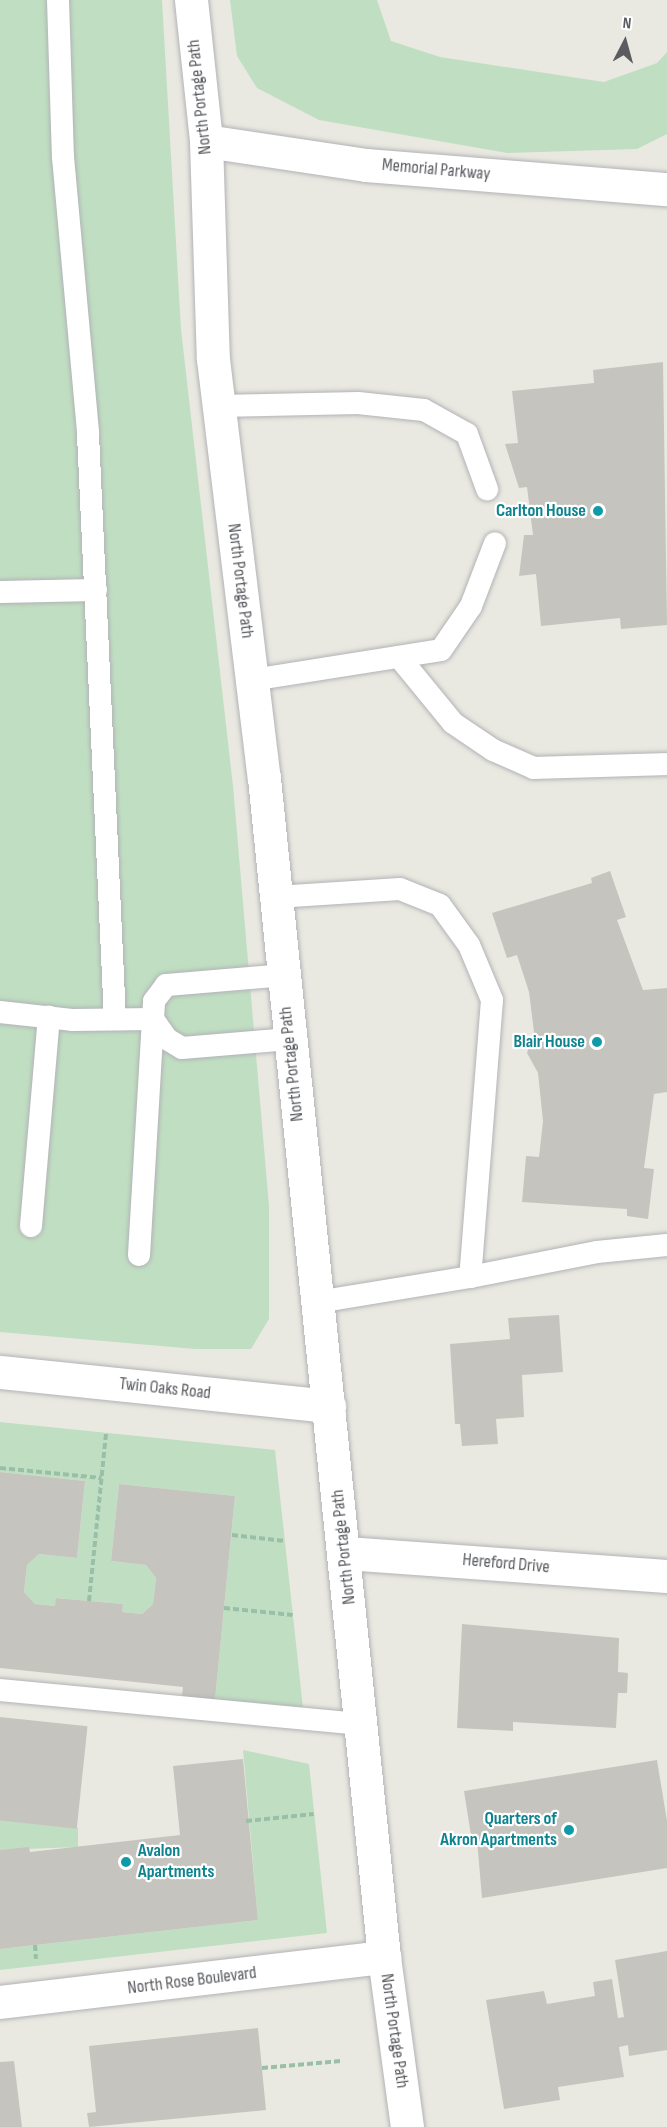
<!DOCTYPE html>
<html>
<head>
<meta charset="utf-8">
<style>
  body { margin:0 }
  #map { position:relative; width:667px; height:2127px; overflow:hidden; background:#eae9e1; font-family:"Sofia Sans Condensed",sans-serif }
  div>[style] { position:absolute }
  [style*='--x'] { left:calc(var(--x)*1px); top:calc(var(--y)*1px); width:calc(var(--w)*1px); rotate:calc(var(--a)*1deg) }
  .green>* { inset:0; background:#c0dfc2 }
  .building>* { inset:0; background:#c6c4be; transform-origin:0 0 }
  .path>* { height:4px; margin-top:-2px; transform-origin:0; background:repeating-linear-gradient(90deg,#9abfa7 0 6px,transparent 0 9px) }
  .roads { filter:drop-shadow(0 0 2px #b2b3b7) drop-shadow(0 0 2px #b2b3b7) }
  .lane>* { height:22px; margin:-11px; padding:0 11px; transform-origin:11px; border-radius:11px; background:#fff }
  .street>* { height:33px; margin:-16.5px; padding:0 16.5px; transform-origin:16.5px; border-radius:16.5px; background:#fff }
  .secondary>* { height:33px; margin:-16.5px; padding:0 16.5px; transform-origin:16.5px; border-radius:16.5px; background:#fff }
  .dots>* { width:16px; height:16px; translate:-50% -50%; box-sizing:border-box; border:3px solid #fff; border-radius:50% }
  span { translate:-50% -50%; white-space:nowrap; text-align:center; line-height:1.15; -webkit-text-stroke:4.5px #fff; paint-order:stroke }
  .street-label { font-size:18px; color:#5a5c60 }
  .culture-label { font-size:18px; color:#0d838f; font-weight:700 }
  .right { translate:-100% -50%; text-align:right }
  .left { translate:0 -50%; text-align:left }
  .north { position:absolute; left:595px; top:12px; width:60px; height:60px; -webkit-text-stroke:4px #fff; paint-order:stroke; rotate:6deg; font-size:16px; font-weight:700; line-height:24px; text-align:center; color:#5a5c60 }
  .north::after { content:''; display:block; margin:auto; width:21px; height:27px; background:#5a5c60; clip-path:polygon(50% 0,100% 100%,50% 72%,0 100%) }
</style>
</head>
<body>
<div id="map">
  <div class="green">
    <i style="clip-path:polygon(0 0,162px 0,181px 329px,233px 786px,269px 1206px,269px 1319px,251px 1349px,195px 1349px,0 1332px)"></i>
    <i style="clip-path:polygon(230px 0,377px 0,391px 41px,440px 57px,604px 82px,657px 63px,667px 52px,667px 134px,637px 149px,507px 153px,319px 120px,257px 88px,237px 56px)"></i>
    <i style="clip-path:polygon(0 1422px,275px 1450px,303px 1708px,215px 1700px,235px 1496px,119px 1484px,111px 1561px,146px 1565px,156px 1578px,153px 1604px,142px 1614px,122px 1612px,123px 1604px,57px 1598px,55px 1606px,35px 1604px,24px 1592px,27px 1565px,39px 1554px,77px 1558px,85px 1481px,0 1472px)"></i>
    <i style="clip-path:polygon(243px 1750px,309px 1764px,327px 1933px,0 1970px,0 1949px,258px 1920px)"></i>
    <i style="clip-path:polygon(0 1820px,78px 1828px,78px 1847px,0 1850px)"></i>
  </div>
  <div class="building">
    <i style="clip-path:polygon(663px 362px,667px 625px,621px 629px,620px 618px,541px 626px,536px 574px,519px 576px,524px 535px,533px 535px,527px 487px,519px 488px,505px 444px,518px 443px,512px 391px,594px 383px,593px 370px)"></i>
    <i style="clip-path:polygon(610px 871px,626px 917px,617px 920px,643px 990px,667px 988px,667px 1092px,654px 1094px,644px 1168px,654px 1169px,648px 1219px,627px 1216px,627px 1209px,522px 1202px,526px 1156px,539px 1157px,543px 1121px,538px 1073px,527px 1053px,534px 1032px,529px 992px,517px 955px,507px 958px,492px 913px,592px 883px,591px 878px)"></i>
    <i style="clip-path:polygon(559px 1315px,563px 1372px,522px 1375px,524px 1417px,496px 1419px,498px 1444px,462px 1446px,460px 1424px,455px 1424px,450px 1344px,510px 1339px,508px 1318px)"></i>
    <i style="clip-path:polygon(0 1472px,85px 1481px,77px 1558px,39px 1554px,27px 1565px,24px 1592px,35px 1604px,55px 1606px,56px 1598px,123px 1604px,122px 1612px,142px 1614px,153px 1604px,156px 1578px,146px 1565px,111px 1561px,119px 1484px,235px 1496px,215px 1700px,182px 1696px,183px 1687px,0 1668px)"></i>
    <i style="clip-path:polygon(462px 1624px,619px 1638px,618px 1672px,628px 1673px,627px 1693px,618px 1693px,616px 1728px,513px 1722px,513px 1731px,457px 1728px)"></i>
    <i style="left:0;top:1717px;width:88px;height:103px;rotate:6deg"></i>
    <i style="clip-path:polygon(243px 1759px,258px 1920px,0 1949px,0 1850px,29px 1847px,30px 1852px,180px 1835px,173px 1766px)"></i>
    <i style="clip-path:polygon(657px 1760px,667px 1821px,667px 1868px,482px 1898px,477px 1840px,472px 1842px,464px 1791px)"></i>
    <i style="clip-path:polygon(667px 1951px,667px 2050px,629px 2056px,628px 2045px,619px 2047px,624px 2077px,558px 2087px,560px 2100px,504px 2109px,486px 2000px,544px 1991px,547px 2004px,595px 1996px,593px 1982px,612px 1979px,618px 2018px,624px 2017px,615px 1960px)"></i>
    <i style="clip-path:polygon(258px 2028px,266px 2110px,89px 2127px,87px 2113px,96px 2112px,89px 2046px)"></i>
    <i style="clip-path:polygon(14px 2061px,22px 2127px,0 2127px,0 2062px)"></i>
  </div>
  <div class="path">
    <i style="--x:0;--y:1468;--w:102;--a:5.6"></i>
    <i style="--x:232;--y:1535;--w:53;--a:6.5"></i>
    <i style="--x:89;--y:1601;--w:169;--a:-84.2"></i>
    <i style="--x:224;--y:1608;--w:69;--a:5.8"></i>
    <i style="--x:246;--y:1821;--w:68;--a:-5.9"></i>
    <i style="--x:35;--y:1945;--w:14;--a:86"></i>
    <i style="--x:262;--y:2068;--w:79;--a:-5.1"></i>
  </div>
  <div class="roads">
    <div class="lane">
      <i style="--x:58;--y:0;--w:157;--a:88.2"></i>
      <i style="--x:63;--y:157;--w:278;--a:84.8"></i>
      <i style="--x:88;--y:434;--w:586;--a:87.36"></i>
      <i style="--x:219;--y:406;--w:139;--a:-1.2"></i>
      <i style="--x:358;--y:403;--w:66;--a:6.1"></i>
      <i style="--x:424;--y:410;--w:49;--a:29.2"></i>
      <i style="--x:467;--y:434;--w:59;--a:70"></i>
      <i style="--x:0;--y:592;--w:96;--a:-1.2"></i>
      <i style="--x:399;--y:657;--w:85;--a:50.7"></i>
      <i style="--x:453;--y:723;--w:48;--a:34"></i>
      <i style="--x:493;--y:750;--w:45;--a:23.7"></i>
      <i style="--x:534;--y:768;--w:133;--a:-1.7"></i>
      <i style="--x:252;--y:680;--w:191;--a:-9"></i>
      <i style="--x:441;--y:650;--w:53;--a:-55.7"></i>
      <i style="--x:471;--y:606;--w:67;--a:-69.1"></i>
      <i style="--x:276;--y:897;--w:124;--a:-3.7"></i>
      <i style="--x:400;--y:889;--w:43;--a:21.8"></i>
      <i style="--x:440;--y:905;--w:49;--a:54.1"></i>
      <i style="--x:469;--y:945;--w:60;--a:67.3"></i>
      <i style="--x:492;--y:1000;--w:278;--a:94.5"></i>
      <i style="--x:470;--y:1277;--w:154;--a:170.7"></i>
      <i style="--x:0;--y:1012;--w:72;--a:6.3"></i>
      <i style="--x:72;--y:1020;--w:81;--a:-0.7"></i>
      <i style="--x:153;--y:1019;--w:24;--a:55"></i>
      <i style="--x:167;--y:1039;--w:17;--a:31"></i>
      <i style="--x:182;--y:1048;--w:108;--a:-4.8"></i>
      <i style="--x:31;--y:1226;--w:210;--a:-85.1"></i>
      <i style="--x:139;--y:1255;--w:254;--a:-86.6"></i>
      <i style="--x:154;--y:1001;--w:20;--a:-53"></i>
      <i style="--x:166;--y:985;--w:118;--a:-4.8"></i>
      <i style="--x:470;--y:1277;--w:129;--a:-11.1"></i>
      <i style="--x:597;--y:1252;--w:70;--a:-5.7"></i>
      <i style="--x:0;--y:1690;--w:365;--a:5.4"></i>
    </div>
    <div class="street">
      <i style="--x:345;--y:1553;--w:323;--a:4.1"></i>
      <i style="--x:0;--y:2002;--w:387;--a:-6.7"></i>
    </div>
    <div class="secondary">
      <i style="--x:191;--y:0;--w:142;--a:83.9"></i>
      <i style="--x:206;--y:141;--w:218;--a:88.2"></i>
      <i style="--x:213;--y:359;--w:422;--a:83.1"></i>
      <i style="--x:264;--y:778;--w:1185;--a:84.19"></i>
      <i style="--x:384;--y:1957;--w:172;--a:82.3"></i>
      <i style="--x:206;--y:141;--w:162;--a:8.5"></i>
      <i style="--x:366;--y:165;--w:302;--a:4.6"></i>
      <i style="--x:0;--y:1372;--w:331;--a:5.9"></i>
    </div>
  </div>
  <div class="dots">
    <i style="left:598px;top:511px;background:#0f9aa8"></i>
    <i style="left:597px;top:1042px;background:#0f9aa8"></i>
    <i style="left:569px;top:1830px;background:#0f9aa8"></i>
    <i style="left:126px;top:1862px;background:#0f9aa8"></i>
  </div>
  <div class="street-label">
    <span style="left:200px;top:97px;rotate:-96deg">North Portage Path</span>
    <span style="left:436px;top:170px;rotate:5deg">Memorial Parkway</span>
    <span style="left:240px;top:581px;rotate:83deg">North Portage Path</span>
    <span style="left:292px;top:1064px;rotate:-96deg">North Portage Path</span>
    <span style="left:165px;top:1389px;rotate:6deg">Twin Oaks Road</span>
    <span style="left:344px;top:1547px;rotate:-96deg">North Portage Path</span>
    <span style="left:506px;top:1564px;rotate:5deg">Hereford Drive</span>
    <span style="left:192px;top:1981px;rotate:-7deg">North Rose Boulevard</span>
    <span style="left:394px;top:2031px;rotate:82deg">North Portage Path</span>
  </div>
  <div class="culture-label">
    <span class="right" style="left:586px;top:511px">Carlton House</span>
    <span class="right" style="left:585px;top:1042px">Blair House</span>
    <span class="right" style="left:557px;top:1830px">Quarters of<br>Akron Apartments</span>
    <span class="left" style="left:138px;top:1862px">Avalon<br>Apartments</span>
  </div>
  <div class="north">N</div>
</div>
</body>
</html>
